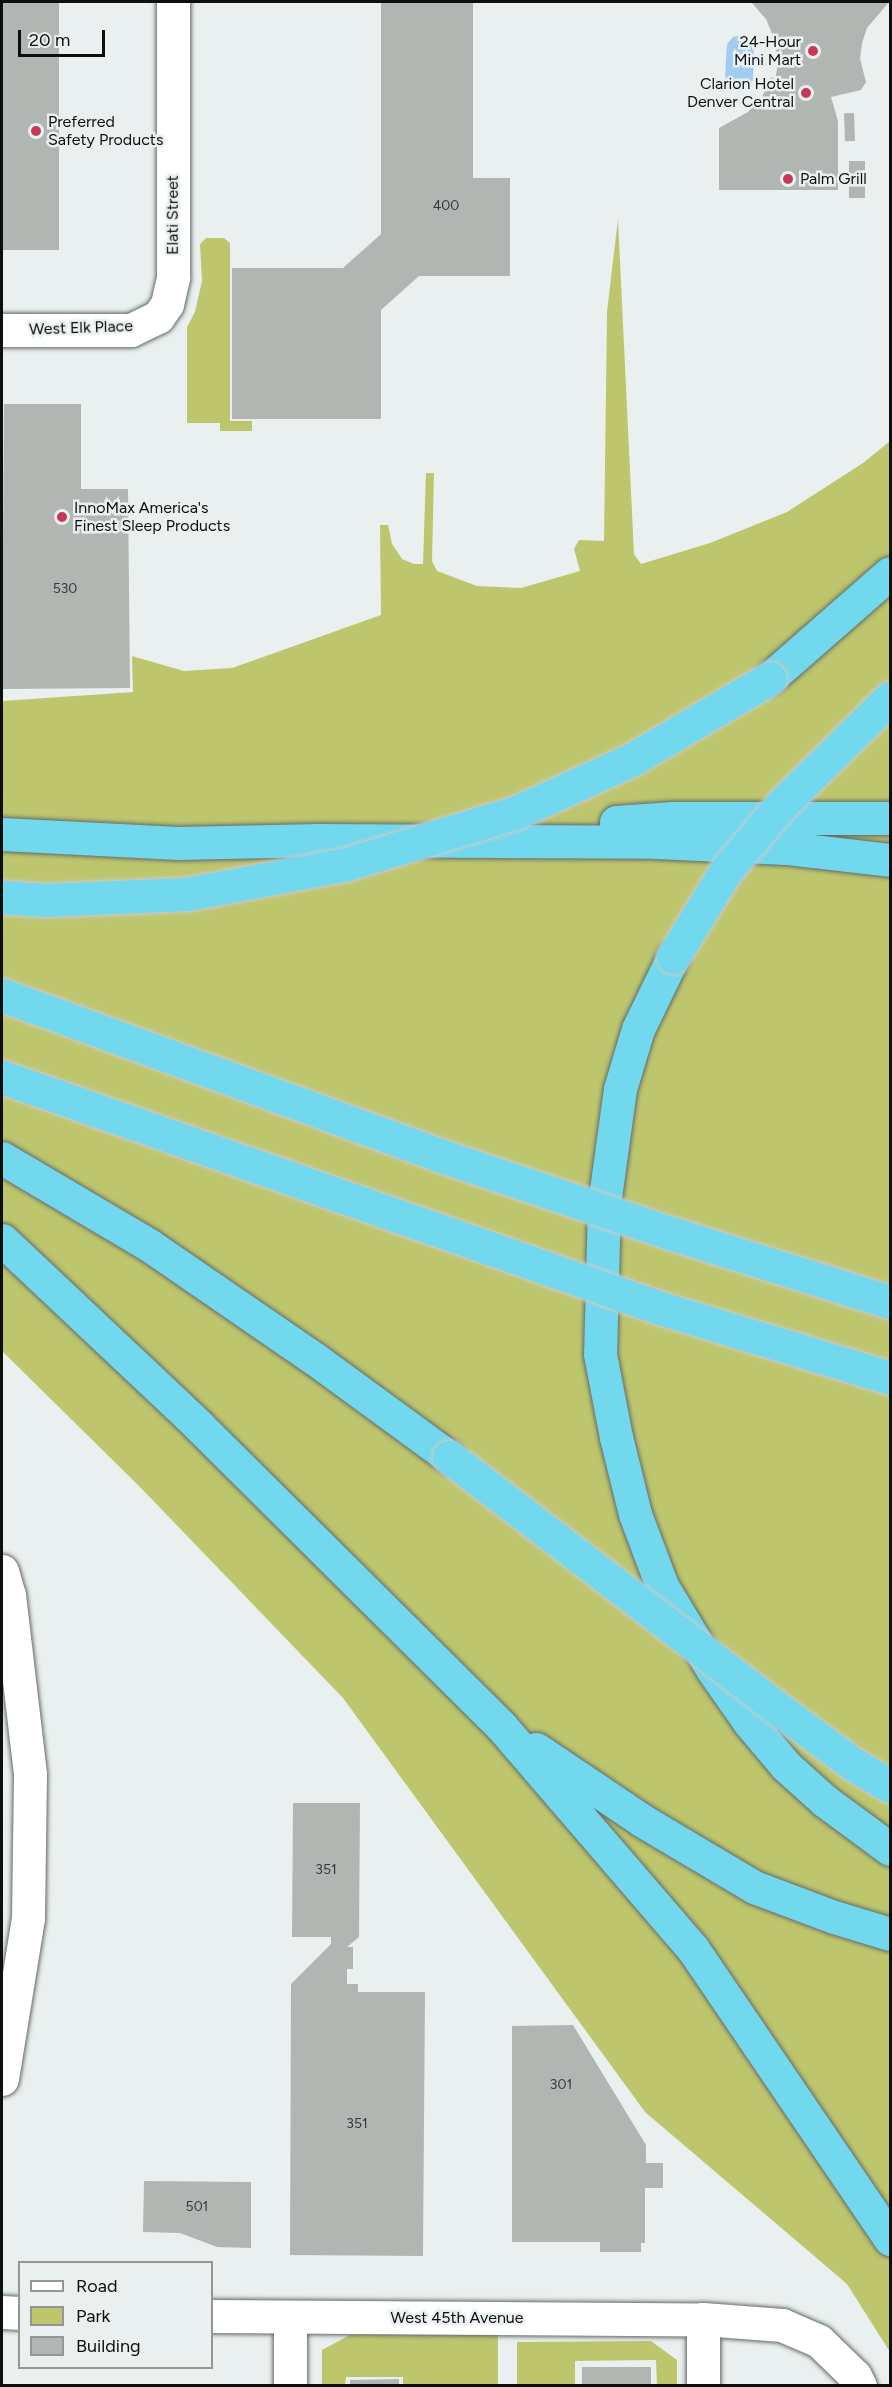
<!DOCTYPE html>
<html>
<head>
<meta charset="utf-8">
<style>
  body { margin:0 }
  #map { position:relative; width:892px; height:2387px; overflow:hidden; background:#eaf0ef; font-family:Figtree,sans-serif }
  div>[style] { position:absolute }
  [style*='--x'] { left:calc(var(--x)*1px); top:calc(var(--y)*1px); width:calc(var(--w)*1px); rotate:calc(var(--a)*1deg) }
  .green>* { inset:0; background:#bec66d }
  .water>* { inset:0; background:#a4ccf2 }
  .building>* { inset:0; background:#b2b6b2; transform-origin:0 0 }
  .roads { filter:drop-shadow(0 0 2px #656b69) drop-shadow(0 0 2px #656b69) }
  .minor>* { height:33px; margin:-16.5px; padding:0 16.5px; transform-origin:16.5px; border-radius:16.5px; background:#fff }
  .highway>* { height:33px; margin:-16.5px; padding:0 16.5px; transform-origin:16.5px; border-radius:16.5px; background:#71d8ee }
  .bridges { filter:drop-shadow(0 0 2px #cacaca) drop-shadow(0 0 2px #cacaca) }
  .highway-bridge>* { height:33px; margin:-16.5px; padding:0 16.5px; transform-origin:16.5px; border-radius:16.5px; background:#71d8ee }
  .dots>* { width:16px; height:16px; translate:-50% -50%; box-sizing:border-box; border:3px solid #eaf0ef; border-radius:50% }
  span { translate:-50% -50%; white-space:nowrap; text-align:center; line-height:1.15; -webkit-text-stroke:5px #eaf0ef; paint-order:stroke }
  .number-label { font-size:14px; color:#363938 }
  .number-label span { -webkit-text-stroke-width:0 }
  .poi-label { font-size:16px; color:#0d0f0f }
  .right { translate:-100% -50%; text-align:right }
  .left { translate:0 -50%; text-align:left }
  .street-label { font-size:16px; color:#0d0f0f }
  .frame { position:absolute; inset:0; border:3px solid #0d0f0f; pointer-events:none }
  .legend { position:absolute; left:18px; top:2261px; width:195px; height:108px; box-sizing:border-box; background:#eaf0ef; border:2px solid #929695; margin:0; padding:8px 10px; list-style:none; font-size:18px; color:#0d0f0f }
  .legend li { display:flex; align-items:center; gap:12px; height:30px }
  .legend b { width:30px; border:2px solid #929695 }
  .scale { position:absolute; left:18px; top:30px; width:87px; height:27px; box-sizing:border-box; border:3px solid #0d0f0f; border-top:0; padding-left:8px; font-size:18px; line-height:21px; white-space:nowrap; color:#0d0f0f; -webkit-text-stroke:4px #eaf0ef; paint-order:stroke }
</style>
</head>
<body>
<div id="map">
  <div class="green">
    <i style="clip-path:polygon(618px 219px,634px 554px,641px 564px,710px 543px,787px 512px,863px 463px,890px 441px,890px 2352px,847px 2284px,645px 2112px,343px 1698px,141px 1488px,2px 1351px,2px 701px,133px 692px,132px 656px,184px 671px,232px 668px,381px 615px,380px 525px,388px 525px,392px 544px,402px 559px,414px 564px,423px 564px,426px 473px,434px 473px,432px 561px,437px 571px,477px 586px,521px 588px,580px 571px,574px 549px,579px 540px,604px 541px,607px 312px)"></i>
    <i style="clip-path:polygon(206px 238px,224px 238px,230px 243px,230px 421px,252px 421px,252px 431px,220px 431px,220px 423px,187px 423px,187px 327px,195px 312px,202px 281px,200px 244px)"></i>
    <i style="clip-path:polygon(350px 2335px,498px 2335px,498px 2385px,403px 2385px,403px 2377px,346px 2377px,345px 2385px,322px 2385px,322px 2350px)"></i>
    <i style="clip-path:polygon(651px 2341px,677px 2360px,677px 2385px,657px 2385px,656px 2360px,575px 2361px,575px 2385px,517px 2385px,517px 2342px)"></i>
  </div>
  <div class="water">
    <i style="clip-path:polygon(742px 35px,750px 39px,754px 47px,753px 80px,748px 88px,740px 92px,731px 89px,725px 76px,727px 44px,733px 37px)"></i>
  </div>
  <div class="building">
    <i style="left:2px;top:2px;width:57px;height:248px"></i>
    <i style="clip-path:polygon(381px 2px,473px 2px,473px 178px,510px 178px,510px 276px,419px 276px,381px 310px,381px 419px,232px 419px,232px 268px,343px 268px,381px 234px)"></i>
    <i style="clip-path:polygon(751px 2px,889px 2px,867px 28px,862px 43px,860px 59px,866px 82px,861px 90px,831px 97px,838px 121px,838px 190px,719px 190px,719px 128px,748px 112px,762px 97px,771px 77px,775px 79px,778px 64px,775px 41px,766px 19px)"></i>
    <i style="left:854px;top:113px;width:28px;height:10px;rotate:88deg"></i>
    <i style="left:849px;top:161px;width:16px;height:37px"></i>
    <i style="clip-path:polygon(4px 404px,81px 404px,81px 489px,128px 489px,130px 688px,2px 689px)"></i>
    <i style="clip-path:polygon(293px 1803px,360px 1803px,359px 1937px,347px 1947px,353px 1947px,353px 1969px,347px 1969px,347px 1984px,358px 1984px,358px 1992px,425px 1992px,423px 2256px,290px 2255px,291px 1984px,331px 1944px,331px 1937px,292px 1937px)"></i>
    <i style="clip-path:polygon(573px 2025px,646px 2145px,646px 2163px,663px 2163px,663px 2188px,645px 2188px,645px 2243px,641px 2243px,641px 2252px,600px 2252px,600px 2242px,512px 2242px,512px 2026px)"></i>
    <i style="clip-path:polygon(144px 2181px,251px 2182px,251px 2248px,217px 2247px,180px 2233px,143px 2232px)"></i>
    <i style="left:582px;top:2367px;width:69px;height:19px"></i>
    <i style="clip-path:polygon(399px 2379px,399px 2386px,350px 2386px,350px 2380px)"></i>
  </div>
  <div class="roads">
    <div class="minor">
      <i style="--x:2;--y:330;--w:129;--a:0"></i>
      <i style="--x:131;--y:330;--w:30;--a:-26"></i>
      <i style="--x:158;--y:317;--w:16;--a:-55"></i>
      <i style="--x:167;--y:304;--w:28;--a:-77"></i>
      <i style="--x:173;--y:277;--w:275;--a:-90"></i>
      <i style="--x:2;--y:1571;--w:25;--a:74"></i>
      <i style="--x:9;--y:1595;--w:181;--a:83.3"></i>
      <i style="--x:30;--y:1775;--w:143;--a:90.8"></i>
      <i style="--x:28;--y:1918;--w:163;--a:99.2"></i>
      <i style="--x:2;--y:2312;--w:18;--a:3"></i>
      <i style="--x:212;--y:2316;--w:491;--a:0.4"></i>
      <i style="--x:703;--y:2319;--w:79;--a:4.3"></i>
      <i style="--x:782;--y:2325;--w:40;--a:23.4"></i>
      <i style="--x:819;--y:2341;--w:50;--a:44.2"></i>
      <i style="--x:855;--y:2376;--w:11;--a:63"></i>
      <i style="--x:290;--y:2317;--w:69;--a:90"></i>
      <i style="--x:703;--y:2386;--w:67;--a:-90"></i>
    </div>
    <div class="highway">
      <i style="--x:770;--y:678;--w:159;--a:-41.2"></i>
      <i style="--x:616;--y:822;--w:57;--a:-4"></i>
      <i style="--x:673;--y:818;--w:217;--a:0"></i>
      <i style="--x:2;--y:834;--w:176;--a:2.9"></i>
      <i style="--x:178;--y:843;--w:140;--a:-1.2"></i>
      <i style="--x:318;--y:840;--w:338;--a:0.3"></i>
      <i style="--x:656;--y:842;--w:131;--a:2.6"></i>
      <i style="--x:787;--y:848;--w:104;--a:6.6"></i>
      <i style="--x:673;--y:957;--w:80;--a:115.9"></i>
      <i style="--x:638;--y:1029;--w:63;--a:106.7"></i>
      <i style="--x:620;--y:1089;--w:116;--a:97.9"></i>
      <i style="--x:604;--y:1204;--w:150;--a:91.5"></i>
      <i style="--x:600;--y:1354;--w:85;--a:79.1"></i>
      <i style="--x:616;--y:1437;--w:79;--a:76.1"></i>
      <i style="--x:635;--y:1514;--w:77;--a:69.4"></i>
      <i style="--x:662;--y:1586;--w:97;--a:58.9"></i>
      <i style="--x:712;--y:1669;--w:65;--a:55.1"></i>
      <i style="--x:749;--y:1722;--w:57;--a:49.9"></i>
      <i style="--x:786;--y:1766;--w:52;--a:41.9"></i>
      <i style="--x:825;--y:1801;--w:81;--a:36.4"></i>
      <i style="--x:2;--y:1158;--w:171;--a:30.6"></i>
      <i style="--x:149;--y:1245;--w:201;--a:34.5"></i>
      <i style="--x:315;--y:1359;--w:166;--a:36.2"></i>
      <i style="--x:2;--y:1240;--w:268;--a:43.3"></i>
      <i style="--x:197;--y:1424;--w:430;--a:44.8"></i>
      <i style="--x:502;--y:1727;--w:293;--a:49.3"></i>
      <i style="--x:693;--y:1949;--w:351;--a:55.8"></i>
      <i style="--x:536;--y:1749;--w:129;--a:33.9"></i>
      <i style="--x:643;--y:1821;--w:129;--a:30.7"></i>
      <i style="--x:754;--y:1887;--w:85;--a:20.6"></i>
      <i style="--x:834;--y:1917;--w:59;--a:16.9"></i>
    </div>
  </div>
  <div class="bridges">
    <div class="highway-bridge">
      <i style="--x:2;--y:897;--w:43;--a:4"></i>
      <i style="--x:45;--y:900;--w:142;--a:-2.4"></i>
      <i style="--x:187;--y:894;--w:163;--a:-10.6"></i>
      <i style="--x:347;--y:864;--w:178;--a:-17"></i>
      <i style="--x:517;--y:812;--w:125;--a:-24.5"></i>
      <i style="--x:631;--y:760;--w:161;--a:-30.5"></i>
      <i style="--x:673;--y:957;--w:100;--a:-58.5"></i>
      <i style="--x:725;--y:872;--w:87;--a:-50.1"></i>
      <i style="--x:781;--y:805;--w:153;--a:-44.5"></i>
      <i style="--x:2;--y:995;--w:465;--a:20.1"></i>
      <i style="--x:439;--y:1155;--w:247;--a:18.7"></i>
      <i style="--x:673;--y:1234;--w:227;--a:17.4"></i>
      <i style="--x:2;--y:1077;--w:697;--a:19.34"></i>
      <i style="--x:660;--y:1308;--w:240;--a:16.9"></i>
      <i style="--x:449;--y:1457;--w:398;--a:37.4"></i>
      <i style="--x:765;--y:1699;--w:109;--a:36.5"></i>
      <i style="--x:853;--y:1764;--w:43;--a:30.7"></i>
    </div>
  </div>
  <div class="dots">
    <i style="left:813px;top:51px;background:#c73758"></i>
    <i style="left:806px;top:93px;background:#c73758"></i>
    <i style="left:36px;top:131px;background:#c73758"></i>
    <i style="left:788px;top:179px;background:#c73758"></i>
    <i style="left:62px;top:517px;background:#c73758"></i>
  </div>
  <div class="number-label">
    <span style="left:446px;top:206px">400</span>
    <span style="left:65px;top:589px">530</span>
    <span style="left:326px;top:1870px">351</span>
    <span style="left:561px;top:2085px">301</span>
    <span style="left:357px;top:2124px">351</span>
    <span style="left:197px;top:2207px">501</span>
  </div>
  <div class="poi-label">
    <span class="right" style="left:801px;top:51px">24-Hour<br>Mini Mart</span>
    <span class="right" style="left:794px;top:93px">Clarion Hotel<br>Denver Central</span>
    <span class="left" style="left:48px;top:131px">Preferred<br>Safety Products</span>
    <span class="left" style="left:800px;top:179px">Palm Grill</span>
    <span class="left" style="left:74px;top:517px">InnoMax America's<br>Finest Sleep Products</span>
  </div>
  <div class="street-label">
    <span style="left:173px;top:215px;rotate:-90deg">Elati Street</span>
    <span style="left:81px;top:328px;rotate:-2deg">West Elk Place</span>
    <span style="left:457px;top:2318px">West 45th Avenue</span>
  </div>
  <div class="frame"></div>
  <ul class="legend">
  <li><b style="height:8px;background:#fff"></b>Road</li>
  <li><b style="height:16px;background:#bec66d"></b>Park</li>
  <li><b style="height:16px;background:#b2b6b2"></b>Building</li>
  </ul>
  <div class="scale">20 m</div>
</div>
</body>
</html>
